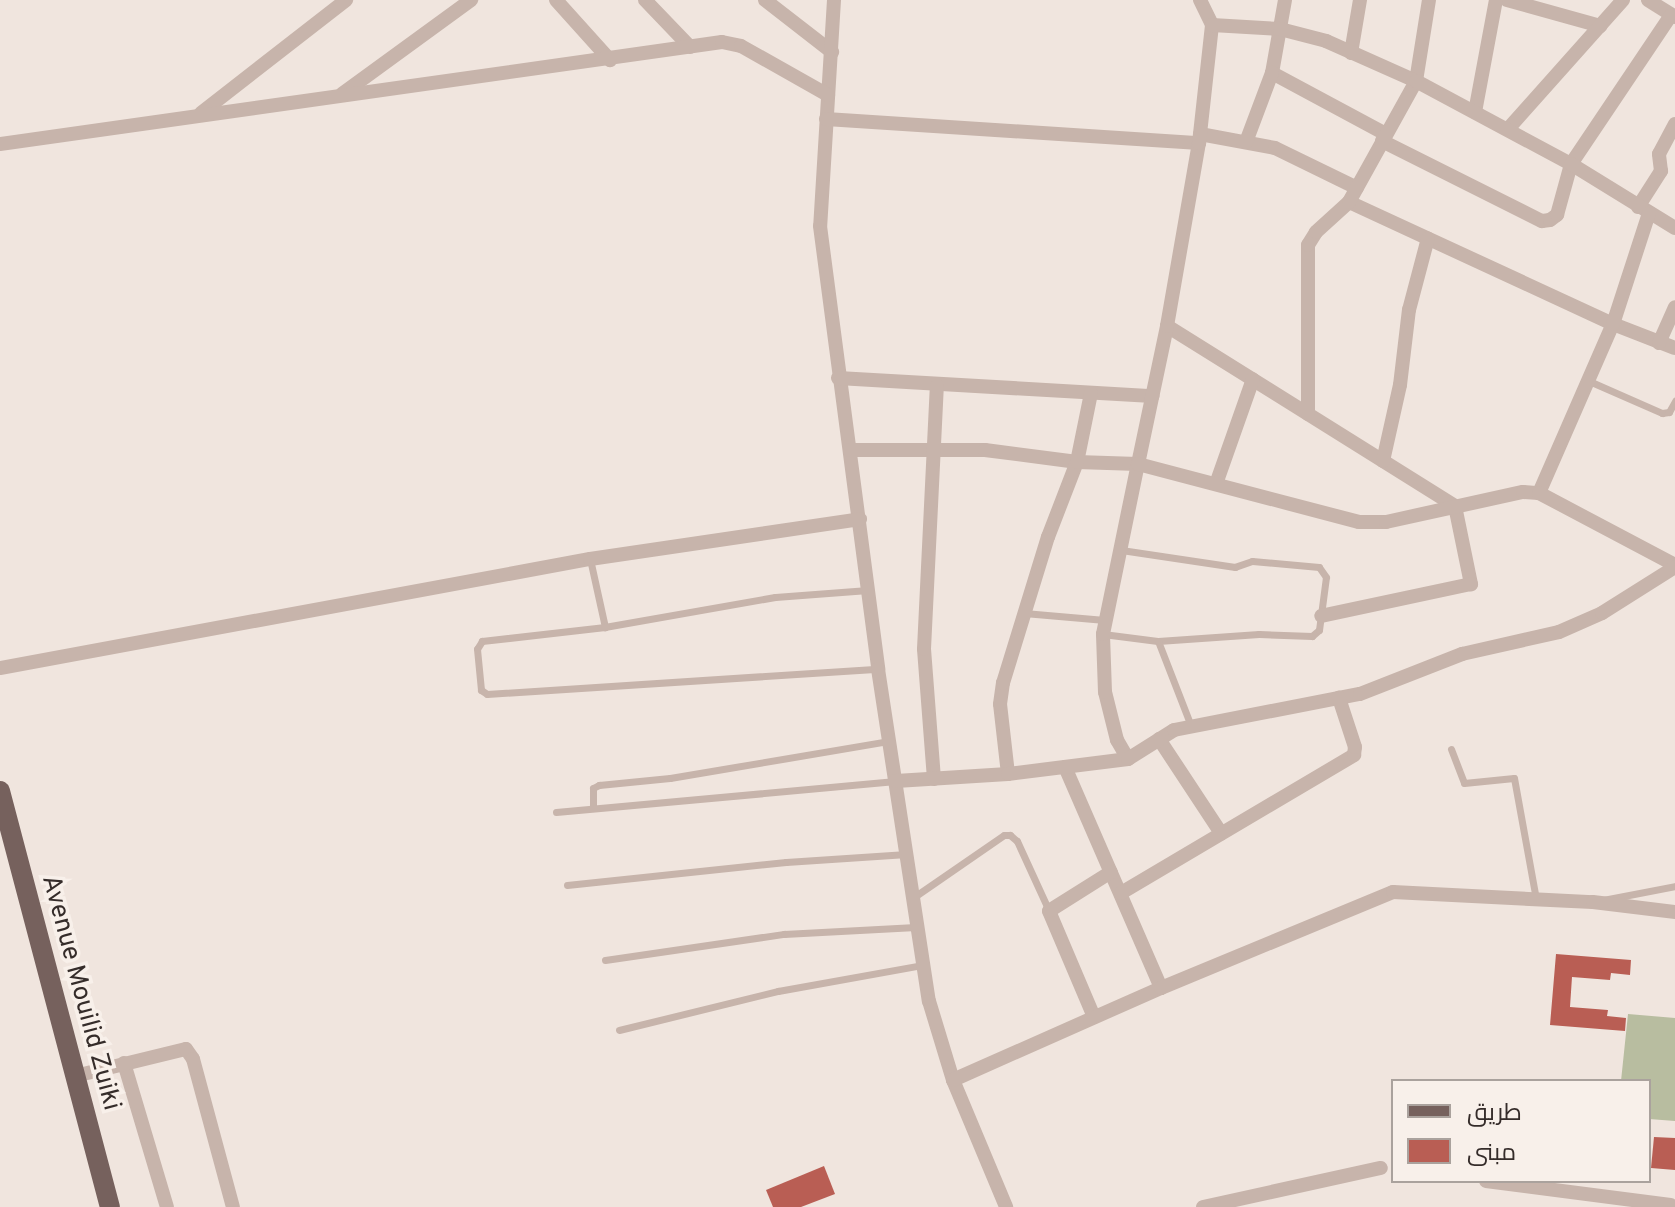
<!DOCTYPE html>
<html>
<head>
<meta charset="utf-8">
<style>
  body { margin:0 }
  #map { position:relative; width:1675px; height:1207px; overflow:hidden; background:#f0e5de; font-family:Overpass,Cairo,sans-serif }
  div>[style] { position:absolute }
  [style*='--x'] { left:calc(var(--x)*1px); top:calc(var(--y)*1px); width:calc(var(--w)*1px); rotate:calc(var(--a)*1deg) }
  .green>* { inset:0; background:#b8bda0 }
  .building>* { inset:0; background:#b95e54 }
  .lane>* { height:7px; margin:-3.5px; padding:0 3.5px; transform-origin:3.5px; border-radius:3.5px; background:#c7b4ab }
  .street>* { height:14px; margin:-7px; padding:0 7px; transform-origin:7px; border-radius:7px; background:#c7b4ab }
  .primary>* { height:20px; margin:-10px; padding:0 10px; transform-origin:10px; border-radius:10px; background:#76615d }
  span { translate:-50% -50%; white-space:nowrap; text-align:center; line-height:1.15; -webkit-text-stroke:7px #f8f0ea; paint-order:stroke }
  .street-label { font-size:26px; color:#352c2a }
  .legend { position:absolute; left:1391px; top:1079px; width:260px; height:104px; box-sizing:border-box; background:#f8f0ea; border:2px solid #aaa29d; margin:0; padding:10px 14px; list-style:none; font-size:24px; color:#352c2a }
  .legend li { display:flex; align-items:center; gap:16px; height:40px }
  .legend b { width:40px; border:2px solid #aaa29d }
</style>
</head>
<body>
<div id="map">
  <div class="green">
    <i style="clip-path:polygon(1628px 1014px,1675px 1018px,1675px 1121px,1649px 1119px,1649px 1081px,1621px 1081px)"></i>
  </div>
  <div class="building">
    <i style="clip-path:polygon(1556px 954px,1631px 960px,1630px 975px,1611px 973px,1610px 980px,1572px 977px,1570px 1007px,1608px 1010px,1607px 1016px,1626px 1018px,1625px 1031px,1550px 1025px)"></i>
    <i style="clip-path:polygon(1654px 1137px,1675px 1138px,1675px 1170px,1651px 1168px)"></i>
    <i style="clip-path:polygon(824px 1166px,835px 1194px,801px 1207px,773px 1207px,766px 1190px)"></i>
  </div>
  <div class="lane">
    <i style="--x:1589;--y:381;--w:80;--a:23.7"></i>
    <i style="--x:1662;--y:413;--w:7;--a:-8"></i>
    <i style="--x:1669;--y:412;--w:13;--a:-61"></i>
    <i style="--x:590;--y:559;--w:70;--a:77.6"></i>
    <i style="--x:868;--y:590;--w:93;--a:175.7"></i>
    <i style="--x:775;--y:597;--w:173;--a:170"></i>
    <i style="--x:605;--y:627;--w:124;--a:173.5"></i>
    <i style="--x:482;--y:641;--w:9;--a:122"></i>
    <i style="--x:477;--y:649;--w:41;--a:84.4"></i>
    <i style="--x:481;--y:690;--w:7;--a:34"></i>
    <i style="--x:487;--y:694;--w:392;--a:-3.7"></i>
    <i style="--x:1024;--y:613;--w:81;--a:4.9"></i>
    <i style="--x:1103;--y:634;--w:55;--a:7.3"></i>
    <i style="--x:1158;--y:641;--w:101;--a:-4"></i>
    <i style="--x:1259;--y:634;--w:53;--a:2.2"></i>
    <i style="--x:1312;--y:636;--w:9;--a:-41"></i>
    <i style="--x:1319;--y:630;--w:53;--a:-82.5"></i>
    <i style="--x:1326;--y:577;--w:12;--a:-125"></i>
    <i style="--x:1319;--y:567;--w:67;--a:-174.9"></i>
    <i style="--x:1252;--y:561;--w:18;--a:161"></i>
    <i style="--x:1235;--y:567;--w:115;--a:-171.5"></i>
    <i style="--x:1158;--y:641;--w:91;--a:68.8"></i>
    <i style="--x:1451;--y:749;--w:36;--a:69"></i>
    <i style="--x:1464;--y:783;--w:50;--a:-5.7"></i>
    <i style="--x:1514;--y:778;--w:123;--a:79.7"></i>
    <i style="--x:593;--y:806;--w:18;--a:-90"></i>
    <i style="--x:593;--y:788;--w:7;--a:-27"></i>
    <i style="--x:599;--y:785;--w:71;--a:-5.6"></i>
    <i style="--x:670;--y:778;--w:221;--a:-9.6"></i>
    <i style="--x:556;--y:812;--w:341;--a:-5.2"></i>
    <i style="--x:567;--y:885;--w:220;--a:-6"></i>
    <i style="--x:786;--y:862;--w:121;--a:-3.8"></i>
    <i style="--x:914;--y:897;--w:109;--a:-34.6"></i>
    <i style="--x:1004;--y:835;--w:6;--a:0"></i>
    <i style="--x:1010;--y:835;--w:9;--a:41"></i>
    <i style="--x:1017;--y:841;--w:77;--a:65.4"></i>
    <i style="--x:1603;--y:900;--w:73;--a:-11"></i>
    <i style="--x:605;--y:960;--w:181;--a:-8.3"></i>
    <i style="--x:784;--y:934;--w:132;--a:-3"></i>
    <i style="--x:619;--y:1030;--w:164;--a:-13.8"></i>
    <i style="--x:778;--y:991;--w:146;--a:-10.2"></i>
  </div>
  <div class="street">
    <i style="--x:556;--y:0;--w:81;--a:48"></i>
    <i style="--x:645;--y:0;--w:65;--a:46.2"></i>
    <i style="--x:765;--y:0;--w:85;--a:37.8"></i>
    <i style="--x:834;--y:0;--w:226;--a:93.5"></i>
    <i style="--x:820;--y:226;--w:447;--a:82.5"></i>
    <i style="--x:878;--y:669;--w:336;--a:81.3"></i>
    <i style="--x:929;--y:1001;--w:83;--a:73.1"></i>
    <i style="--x:953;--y:1080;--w:138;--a:67.3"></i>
    <i style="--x:1200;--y:0;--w:28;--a:64"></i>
    <i style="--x:1285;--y:0;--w:74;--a:100.1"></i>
    <i style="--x:1272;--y:73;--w:129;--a:28.2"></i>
    <i style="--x:1507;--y:0;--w:97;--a:15.6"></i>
    <i style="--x:1648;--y:0;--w:32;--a:32"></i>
    <i style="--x:1351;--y:53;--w:54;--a:-80.4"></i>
    <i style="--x:342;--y:94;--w:160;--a:-36.1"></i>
    <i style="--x:1475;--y:112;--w:114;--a:-79.4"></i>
    <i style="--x:201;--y:113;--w:184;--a:-37.9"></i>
    <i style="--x:826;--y:119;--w:374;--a:3.7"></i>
    <i style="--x:1508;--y:129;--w:173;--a:-48.3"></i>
    <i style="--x:1200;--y:134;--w:76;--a:10.6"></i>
    <i style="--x:1275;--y:148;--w:91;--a:26"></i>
    <i style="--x:1382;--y:141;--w:179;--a:26.6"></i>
    <i style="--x:1542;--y:221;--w:8;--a:-7"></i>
    <i style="--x:1550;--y:220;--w:9;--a:-36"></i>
    <i style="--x:1557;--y:215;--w:53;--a:-74.6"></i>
    <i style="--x:1571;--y:164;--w:179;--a:-56.1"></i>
    <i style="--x:1246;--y:142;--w:74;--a:-69.4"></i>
    <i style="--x:0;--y:144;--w:729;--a:-8.04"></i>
    <i style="--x:722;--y:42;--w:19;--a:12"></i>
    <i style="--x:741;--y:46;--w:100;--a:29.4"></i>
    <i style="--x:1349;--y:202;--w:291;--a:24.8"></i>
    <i style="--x:1613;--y:324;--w:66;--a:21.2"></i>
    <i style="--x:1638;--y:207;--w:43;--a:-57.4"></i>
    <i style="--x:1661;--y:171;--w:17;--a:-97"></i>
    <i style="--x:1659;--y:154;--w:34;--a:-62"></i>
    <i style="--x:1167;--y:326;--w:340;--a:32"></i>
    <i style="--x:1455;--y:506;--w:80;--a:78.4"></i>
    <i style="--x:1471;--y:584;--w:153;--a:168"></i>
    <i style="--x:1659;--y:343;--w:39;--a:-66"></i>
    <i style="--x:838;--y:378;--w:315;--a:3.3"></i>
    <i style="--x:1308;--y:414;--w:169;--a:-90"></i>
    <i style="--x:1308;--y:245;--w:15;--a:-58"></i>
    <i style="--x:1316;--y:232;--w:45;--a:-42.3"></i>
    <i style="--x:1349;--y:202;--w:138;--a:-61"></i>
    <i style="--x:1416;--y:81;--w:82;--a:-80.9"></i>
    <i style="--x:850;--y:450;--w:135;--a:0"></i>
    <i style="--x:985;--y:450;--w:93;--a:7.4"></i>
    <i style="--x:1077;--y:462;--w:61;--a:1.9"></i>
    <i style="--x:1138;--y:464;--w:141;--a:-78.1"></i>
    <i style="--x:1167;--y:326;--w:186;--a:-80.1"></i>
    <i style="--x:1199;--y:143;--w:119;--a:-83.7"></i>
    <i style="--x:1212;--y:25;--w:68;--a:3.4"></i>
    <i style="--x:1280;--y:29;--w:48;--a:14.6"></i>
    <i style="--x:1326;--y:41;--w:98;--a:24"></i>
    <i style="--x:1416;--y:81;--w:176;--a:28.2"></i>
    <i style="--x:1571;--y:164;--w:122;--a:31.6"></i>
    <i style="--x:1383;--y:461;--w:78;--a:-77.4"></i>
    <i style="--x:1400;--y:385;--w:76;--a:-83.2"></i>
    <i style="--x:1409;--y:310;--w:74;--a:-75.2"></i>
    <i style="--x:1216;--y:484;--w:111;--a:-70.6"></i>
    <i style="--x:1539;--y:493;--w:184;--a:-66.4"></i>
    <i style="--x:1613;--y:324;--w:117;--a:-72"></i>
    <i style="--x:0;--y:668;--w:600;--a:-10.47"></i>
    <i style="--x:590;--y:559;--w:273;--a:-8.4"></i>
    <i style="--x:1159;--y:739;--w:113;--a:56.6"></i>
    <i style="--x:1128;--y:759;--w:22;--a:-120"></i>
    <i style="--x:1117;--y:740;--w:49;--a:-104"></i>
    <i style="--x:1105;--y:692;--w:58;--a:-92"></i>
    <i style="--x:1103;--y:634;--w:174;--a:-78.4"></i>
    <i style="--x:1138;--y:464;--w:228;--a:14.7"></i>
    <i style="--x:1359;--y:522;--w:27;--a:0"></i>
    <i style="--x:1386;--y:522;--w:140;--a:-12.4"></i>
    <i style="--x:1523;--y:492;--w:16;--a:4"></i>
    <i style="--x:1539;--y:493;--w:154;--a:27.9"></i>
    <i style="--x:1065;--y:767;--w:241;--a:66.5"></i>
    <i style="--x:1008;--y:774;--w:70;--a:-96.5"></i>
    <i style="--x:1000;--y:704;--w:21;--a:-82"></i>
    <i style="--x:1003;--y:683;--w:153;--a:-72.9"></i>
    <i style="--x:1048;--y:537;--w:80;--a:-68.9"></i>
    <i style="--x:1077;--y:462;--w:70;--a:-78.5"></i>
    <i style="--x:934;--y:779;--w:130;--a:-94.4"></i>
    <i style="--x:924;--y:649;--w:263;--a:-87.2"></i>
    <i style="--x:896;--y:781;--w:112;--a:-3.6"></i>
    <i style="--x:1008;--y:774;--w:121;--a:-7.1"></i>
    <i style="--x:1128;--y:759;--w:54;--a:-32.2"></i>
    <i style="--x:1174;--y:730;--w:189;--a:-11"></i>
    <i style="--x:1360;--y:694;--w:110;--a:-21.4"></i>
    <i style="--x:1462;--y:654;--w:99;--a:-12.8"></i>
    <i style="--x:1559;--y:632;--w:47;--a:-23.8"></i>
    <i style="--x:1602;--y:613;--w:86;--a:-32.2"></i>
    <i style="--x:1121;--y:893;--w:271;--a:-30.6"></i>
    <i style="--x:1354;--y:755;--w:8;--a:-83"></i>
    <i style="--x:1355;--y:747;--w:52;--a:-108.1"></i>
    <i style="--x:1094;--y:1017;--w:115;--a:-113"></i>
    <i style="--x:1049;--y:911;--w:73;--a:-32.2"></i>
    <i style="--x:124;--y:1063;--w:150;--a:73.4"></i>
    <i style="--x:75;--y:1076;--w:114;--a:-13.7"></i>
    <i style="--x:186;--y:1049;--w:12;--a:55"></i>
    <i style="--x:193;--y:1059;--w:153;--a:74.9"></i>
    <i style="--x:953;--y:1080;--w:227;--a:-23.9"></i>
    <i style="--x:1161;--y:988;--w:251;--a:-22.5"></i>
    <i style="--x:1393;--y:892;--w:200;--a:2.9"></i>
    <i style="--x:1593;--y:902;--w:83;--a:7"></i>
    <i style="--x:1486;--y:1181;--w:186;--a:7.4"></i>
    <i style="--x:1203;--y:1207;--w:182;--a:-12.4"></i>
  </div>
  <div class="primary">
    <i style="--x:0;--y:791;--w:430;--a:75.2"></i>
  </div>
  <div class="street-label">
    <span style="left:80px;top:993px;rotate:75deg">Avenue Mouilid Zuiki</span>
  </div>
  <ul class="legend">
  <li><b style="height:10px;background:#76615d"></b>طريق</li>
  <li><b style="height:22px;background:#b95e54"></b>مبنى</li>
  </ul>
</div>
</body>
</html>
